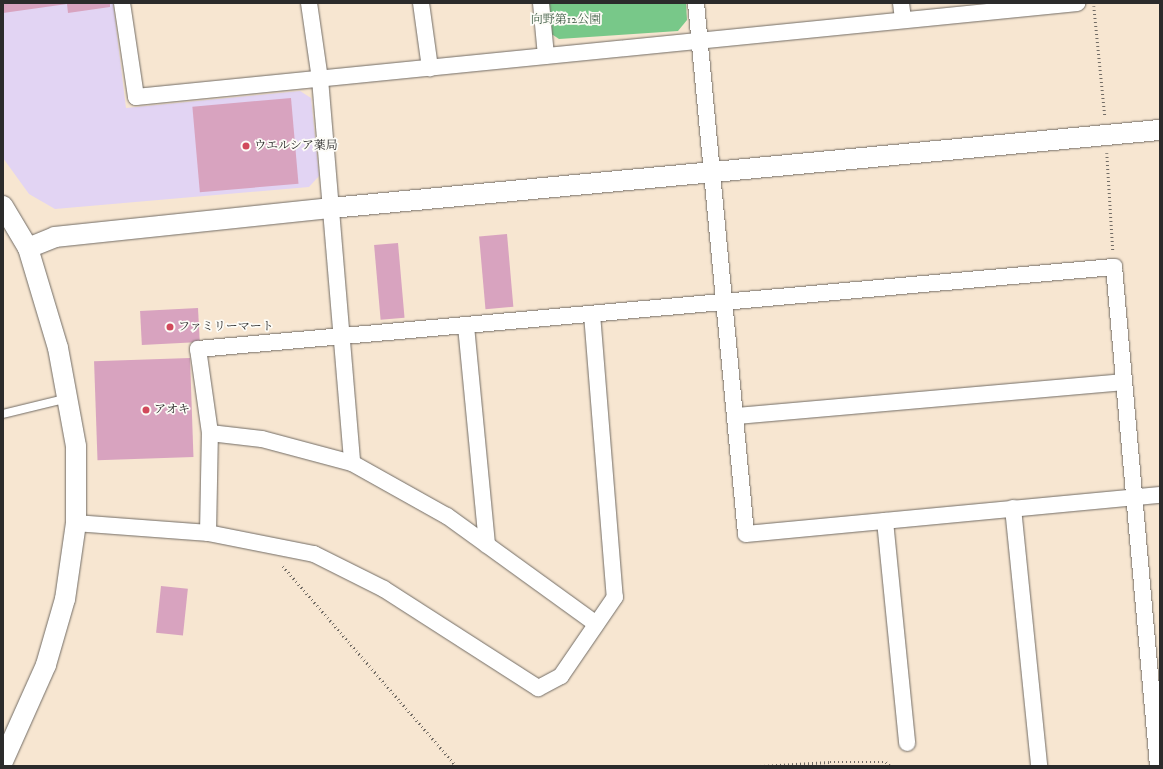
<!DOCTYPE html>
<html>
<head>
<meta charset="utf-8">
<style>
  body { margin:0 }
  #map { position:relative; width:1163px; height:769px; overflow:hidden; background:#f7e6d1; font-family:"IM FELL DW Pica","Noto Serif JP",serif }
  div>[style] { position:absolute }
  [style*='--x'] { left:calc(var(--x)*1px); top:calc(var(--y)*1px); width:calc(var(--w)*1px); rotate:calc(var(--a)*1deg) }
  .built>* { inset:0; background:#e2d4f3 }
  .green>* { inset:0; background:#78c889 }
  .building>* { inset:0; background:#d8a3bf; transform-origin:0 0 }
  .path>* { height:2.5px; margin-top:-1.25px; transform-origin:0; background:repeating-linear-gradient(90deg,#726c65 0 1px,transparent 0 4px) }
  .roads { filter:drop-shadow(0 0 1px #726c65) drop-shadow(0 0 1px #726c65) }
  .service>* { height:8px; margin:-4px; padding:0 4px; transform-origin:4px; border-radius:4px; background:#fff }
  .minor>* { height:16px; margin:-8px; padding:0 8px; transform-origin:8px; border-radius:8px; background:#fff }
  .tertiary>* { height:20px; margin:-10px; padding:0 10px; transform-origin:10px; border-radius:10px; background:#fff }
  .dots>* { width:11px; height:11px; translate:-50% -50%; box-sizing:border-box; border:2px solid #fdfcf7; border-radius:50% }
  span { translate:-50% -50%; white-space:nowrap; text-align:center; line-height:1.15; -webkit-text-stroke:3.5px #fdfcf7; paint-order:stroke }
  .park-label { font-size:12px; color:#46624c }
  .poi-label { font-size:12px; color:#2b2b2b }
  .left { translate:0 -50%; text-align:left }
  .frame { position:absolute; inset:0; border:4px solid #2b2b2b; pointer-events:none }
</style>
</head>
<body>
<div id="map">
  <div class="built">
    <i style="clip-path:polygon(3px 3px,113px 3px,126px 108px,300px 91px,311px 98px,319px 176px,309px 187px,55px 209px,29px 194px,3px 158px)"></i>
  </div>
  <div class="green">
    <i style="clip-path:polygon(547px 3px,686px 3px,687px 20px,678px 31px,559px 39px,550px 33px)"></i>
  </div>
  <div class="building">
    <i style="clip-path:polygon(3px 3px,110px 3px,110px 7px,68px 13px,67px 4px,3px 13px)"></i>
    <i style="left:291px;top:98px;width:86px;height:99px;rotate:85deg"></i>
    <i style="left:507px;top:234px;width:73px;height:28px;rotate:85deg"></i>
    <i style="left:398px;top:243px;width:75px;height:24px;rotate:85deg"></i>
    <i style="left:198px;top:308px;width:34px;height:58px;rotate:87deg"></i>
    <i style="left:190px;top:358px;width:99px;height:96px;rotate:88deg"></i>
    <i style="left:161px;top:586px;width:27px;height:47px;rotate:6deg"></i>
  </div>
  <div class="path">
    <i style="--x:1094;--y:6;--w:111;--a:84.3"></i>
    <i style="--x:1107;--y:153;--w:97;--a:86.5"></i>
    <i style="--x:283;--y:566;--w:264;--a:49.1"></i>
    <i style="--x:760;--y:766;--w:70;--a:-3.3"></i>
    <i style="--x:830;--y:762;--w:56;--a:0"></i>
    <i style="--x:886;--y:762;--w:6;--a:45"></i>
  </div>
  <div class="roads">
    <div class="service">
      <i style="--x:3;--y:414;--w:67;--a:-13.8"></i>
    </div>
    <div class="minor">
      <i style="--x:122;--y:3;--w:95;--a:81.5"></i>
      <i style="--x:136;--y:97;--w:946;--a:-5.7"></i>
      <i style="--x:309;--y:3;--w:77;--a:81.8"></i>
      <i style="--x:320;--y:79;--w:385;--a:85.2"></i>
      <i style="--x:421;--y:3;--w:66;--a:82.1"></i>
      <i style="--x:541;--y:3;--w:53;--a:84.6"></i>
      <i style="--x:696;--y:3;--w:533;--a:84.62"></i>
      <i style="--x:746;--y:534;--w:416;--a:-5.4"></i>
      <i style="--x:901;--y:3;--w:17;--a:83"></i>
      <i style="--x:592;--y:314;--w:284;--a:85.4"></i>
      <i style="--x:615;--y:597;--w:96;--a:124.4"></i>
      <i style="--x:561;--y:676;--w:26;--a:152"></i>
      <i style="--x:538;--y:688;--w:183;--a:-147.3"></i>
      <i style="--x:384;--y:589;--w:78;--a:-153.4"></i>
      <i style="--x:314;--y:554;--w:108;--a:-168.8"></i>
      <i style="--x:208;--y:533;--w:100;--a:-88.9"></i>
      <i style="--x:210;--y:433;--w:85;--a:-98.1"></i>
      <i style="--x:198;--y:349;--w:920;--a:-5.12"></i>
      <i style="--x:1114;--y:267;--w:501;--a:84.96"></i>
      <i style="--x:466;--y:326;--w:220;--a:84.5"></i>
      <i style="--x:736;--y:416;--w:388;--a:-5"></i>
      <i style="--x:210;--y:433;--w:52;--a:6.6"></i>
      <i style="--x:262;--y:439;--w:93;--a:14.9"></i>
      <i style="--x:352;--y:463;--w:109;--a:29.2"></i>
      <i style="--x:447;--y:516;--w:184;--a:35.9"></i>
      <i style="--x:1013;--y:508;--w:259;--a:84.2"></i>
      <i style="--x:885;--y:521;--w:223;--a:84.3"></i>
      <i style="--x:76;--y:523;--w:132;--a:4.3"></i>
    </div>
    <div class="tertiary">
      <i style="--x:3;--y:206;--w:49;--a:59.2"></i>
      <i style="--x:28;--y:248;--w:104;--a:73.3"></i>
      <i style="--x:58;--y:348;--w:100;--a:79.6"></i>
      <i style="--x:76;--y:446;--w:77;--a:90"></i>
      <i style="--x:76;--y:523;--w:77;--a:98.2"></i>
      <i style="--x:65;--y:599;--w:69;--a:106.1"></i>
      <i style="--x:46;--y:665;--w:105;--a:114.1"></i>
      <i style="--x:28;--y:248;--w:29;--a:-22"></i>
      <i style="--x:55;--y:237;--w:278;--a:-6"></i>
      <i style="--x:331;--y:208;--w:833;--a:-5.38"></i>
    </div>
  </div>
  <div class="dots">
    <i style="left:246px;top:146px;background:#d1495b"></i>
    <i style="left:170px;top:327px;background:#d1495b"></i>
    <i style="left:146px;top:410px;background:#d1495b"></i>
  </div>
  <div class="park-label">
    <span style="left:566px;top:20px">向野第12公園</span>
  </div>
  <div class="poi-label">
    <span class="left" style="left:254px;top:146px">ウエルシア薬局</span>
    <span class="left" style="left:178px;top:327px">ファミリーマート</span>
    <span class="left" style="left:154px;top:410px">アオキ</span>
  </div>
  <div class="frame"></div>
</div>
</body>
</html>
